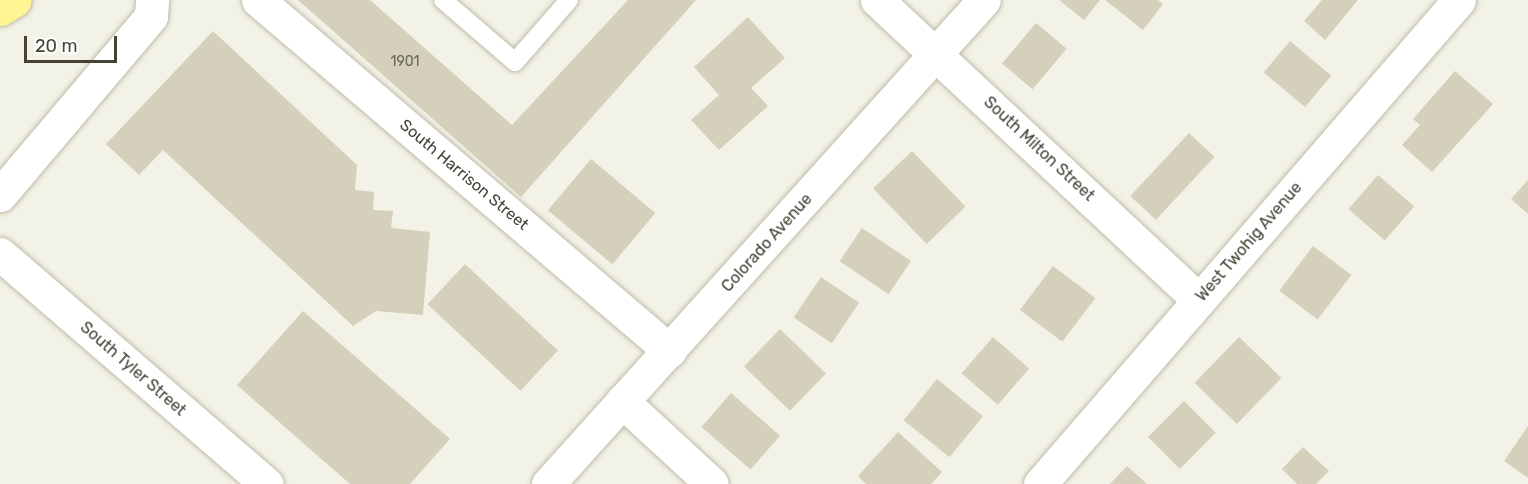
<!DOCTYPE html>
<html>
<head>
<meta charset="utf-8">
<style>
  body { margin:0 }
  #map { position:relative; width:1528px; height:484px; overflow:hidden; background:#f3f2e6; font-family:Rubik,sans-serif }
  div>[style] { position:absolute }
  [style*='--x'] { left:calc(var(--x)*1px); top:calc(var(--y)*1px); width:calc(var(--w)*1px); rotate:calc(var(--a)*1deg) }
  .building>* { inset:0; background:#d5d0bb; transform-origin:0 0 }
  .roads { filter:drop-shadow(0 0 2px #bfbca8) drop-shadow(0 0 2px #bfbca8) }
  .service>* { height:18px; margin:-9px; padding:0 9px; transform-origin:9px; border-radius:9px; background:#fff }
  .minor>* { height:33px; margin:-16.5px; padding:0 16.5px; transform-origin:16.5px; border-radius:16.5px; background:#fff }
  .tertiary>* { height:33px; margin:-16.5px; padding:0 16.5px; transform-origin:16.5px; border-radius:16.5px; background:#fff }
  .primary>* { height:33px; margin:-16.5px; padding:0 16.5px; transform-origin:16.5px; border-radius:16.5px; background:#fff693 }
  span { translate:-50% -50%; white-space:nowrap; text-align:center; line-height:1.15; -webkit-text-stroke:5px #fff; paint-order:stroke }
  .number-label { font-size:14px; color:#6a6656 }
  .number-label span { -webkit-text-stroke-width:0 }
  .street-label { font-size:16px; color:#464335 }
  .scale { position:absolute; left:24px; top:36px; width:93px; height:27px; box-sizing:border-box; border:3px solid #464335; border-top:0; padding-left:8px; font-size:18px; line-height:21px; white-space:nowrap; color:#464335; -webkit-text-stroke:4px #fff; paint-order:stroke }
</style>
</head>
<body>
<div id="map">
  <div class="building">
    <i style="clip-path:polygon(298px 0,370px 0,512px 125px,628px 0,696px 0,521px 197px)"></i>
    <i style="clip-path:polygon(1059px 0,1100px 0,1084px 20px)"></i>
    <i style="clip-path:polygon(1105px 0,1158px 0,1163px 4px,1143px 30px)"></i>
    <i style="clip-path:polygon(1322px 0,1358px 0,1325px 40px,1304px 21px)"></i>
    <i style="clip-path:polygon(748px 17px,785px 58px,751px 88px,768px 106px,719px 150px,691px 120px,719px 95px,694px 67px)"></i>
    <i style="left:1036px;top:23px;width:40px;height:53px;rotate:40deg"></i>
    <i style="clip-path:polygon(213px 31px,357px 165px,355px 190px,374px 192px,373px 210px,393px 211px,391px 228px,430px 232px,423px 315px,376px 311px,353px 326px,163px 150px,139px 175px,106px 144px)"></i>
    <i style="left:1290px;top:41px;width:54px;height:41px;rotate:40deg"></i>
    <i style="clip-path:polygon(1455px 71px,1493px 104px,1432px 172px,1402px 145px,1420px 125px,1413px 119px)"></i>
    <i style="left:1189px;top:133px;width:35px;height:86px;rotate:43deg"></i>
    <i style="left:912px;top:151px;width:77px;height:54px;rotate:46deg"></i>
    <i style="left:591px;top:159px;width:84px;height:67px;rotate:40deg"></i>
    <i style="left:1378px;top:175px;width:48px;height:45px;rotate:41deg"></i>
    <i style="clip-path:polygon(1528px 180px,1528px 214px,1511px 199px)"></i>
    <i style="left:862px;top:228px;width:59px;height:40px;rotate:34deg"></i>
    <i style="left:1313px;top:246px;width:48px;height:56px;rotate:37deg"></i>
    <i style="left:465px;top:264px;width:127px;height:55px;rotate:43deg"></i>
    <i style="left:1053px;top:266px;width:53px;height:55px;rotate:37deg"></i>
    <i style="left:821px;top:277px;width:46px;height:49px;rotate:34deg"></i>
    <i style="clip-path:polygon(303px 311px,450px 439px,410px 484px,350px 484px,237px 385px)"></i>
    <i style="left:780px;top:329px;width:64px;height:52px;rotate:44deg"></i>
    <i style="left:993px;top:337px;width:48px;height:48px;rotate:41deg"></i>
    <i style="left:1239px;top:337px;width:59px;height:64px;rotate:44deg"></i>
    <i style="left:937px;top:379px;width:59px;height:53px;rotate:39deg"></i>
    <i style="left:731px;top:393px;width:65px;height:45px;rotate:41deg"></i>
    <i style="left:1184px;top:401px;width:45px;height:51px;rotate:45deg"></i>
    <i style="clip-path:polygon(1528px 426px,1528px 478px,1504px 461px)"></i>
    <i style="clip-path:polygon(898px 432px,942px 472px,931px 484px,866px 484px,858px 476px)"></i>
    <i style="clip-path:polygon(1303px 447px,1329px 471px,1316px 484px,1297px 484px,1282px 469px)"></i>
    <i style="clip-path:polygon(1127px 466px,1147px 484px,1110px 484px)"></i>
  </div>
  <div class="roads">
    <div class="service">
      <i style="--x:443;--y:0;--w:95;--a:40.7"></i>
      <i style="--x:515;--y:62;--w:82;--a:-48.9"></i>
    </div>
    <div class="minor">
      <i style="--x:258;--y:0;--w:541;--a:40.43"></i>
      <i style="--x:877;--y:0;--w:440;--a:43"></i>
      <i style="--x:0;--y:254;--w:352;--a:40.8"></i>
      <i style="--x:622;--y:401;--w:122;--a:42.7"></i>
      <i style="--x:548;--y:484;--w:651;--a:-47.99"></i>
      <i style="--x:1040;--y:484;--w:640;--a:-49.12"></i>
    </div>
    <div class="tertiary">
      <i style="--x:0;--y:195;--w:234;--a:-49.8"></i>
      <i style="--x:151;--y:16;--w:16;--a:-86"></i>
    </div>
    <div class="primary">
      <i style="--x:0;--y:9;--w:17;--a:-31"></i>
    </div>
  </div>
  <div class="number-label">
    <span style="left:405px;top:62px">1901</span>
  </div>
  <div class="street-label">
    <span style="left:1039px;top:149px;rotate:43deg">South Milton Street</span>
    <span style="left:464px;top:175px;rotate:40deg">South Harrison Street</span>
    <span style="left:1249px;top:242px;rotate:-49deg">West Twohig Avenue</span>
    <span style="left:767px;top:243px;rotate:-48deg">Colorado Avenue</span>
    <span style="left:133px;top:369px;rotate:41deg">South Tyler Street</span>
  </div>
  <div class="scale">20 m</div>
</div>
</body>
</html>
